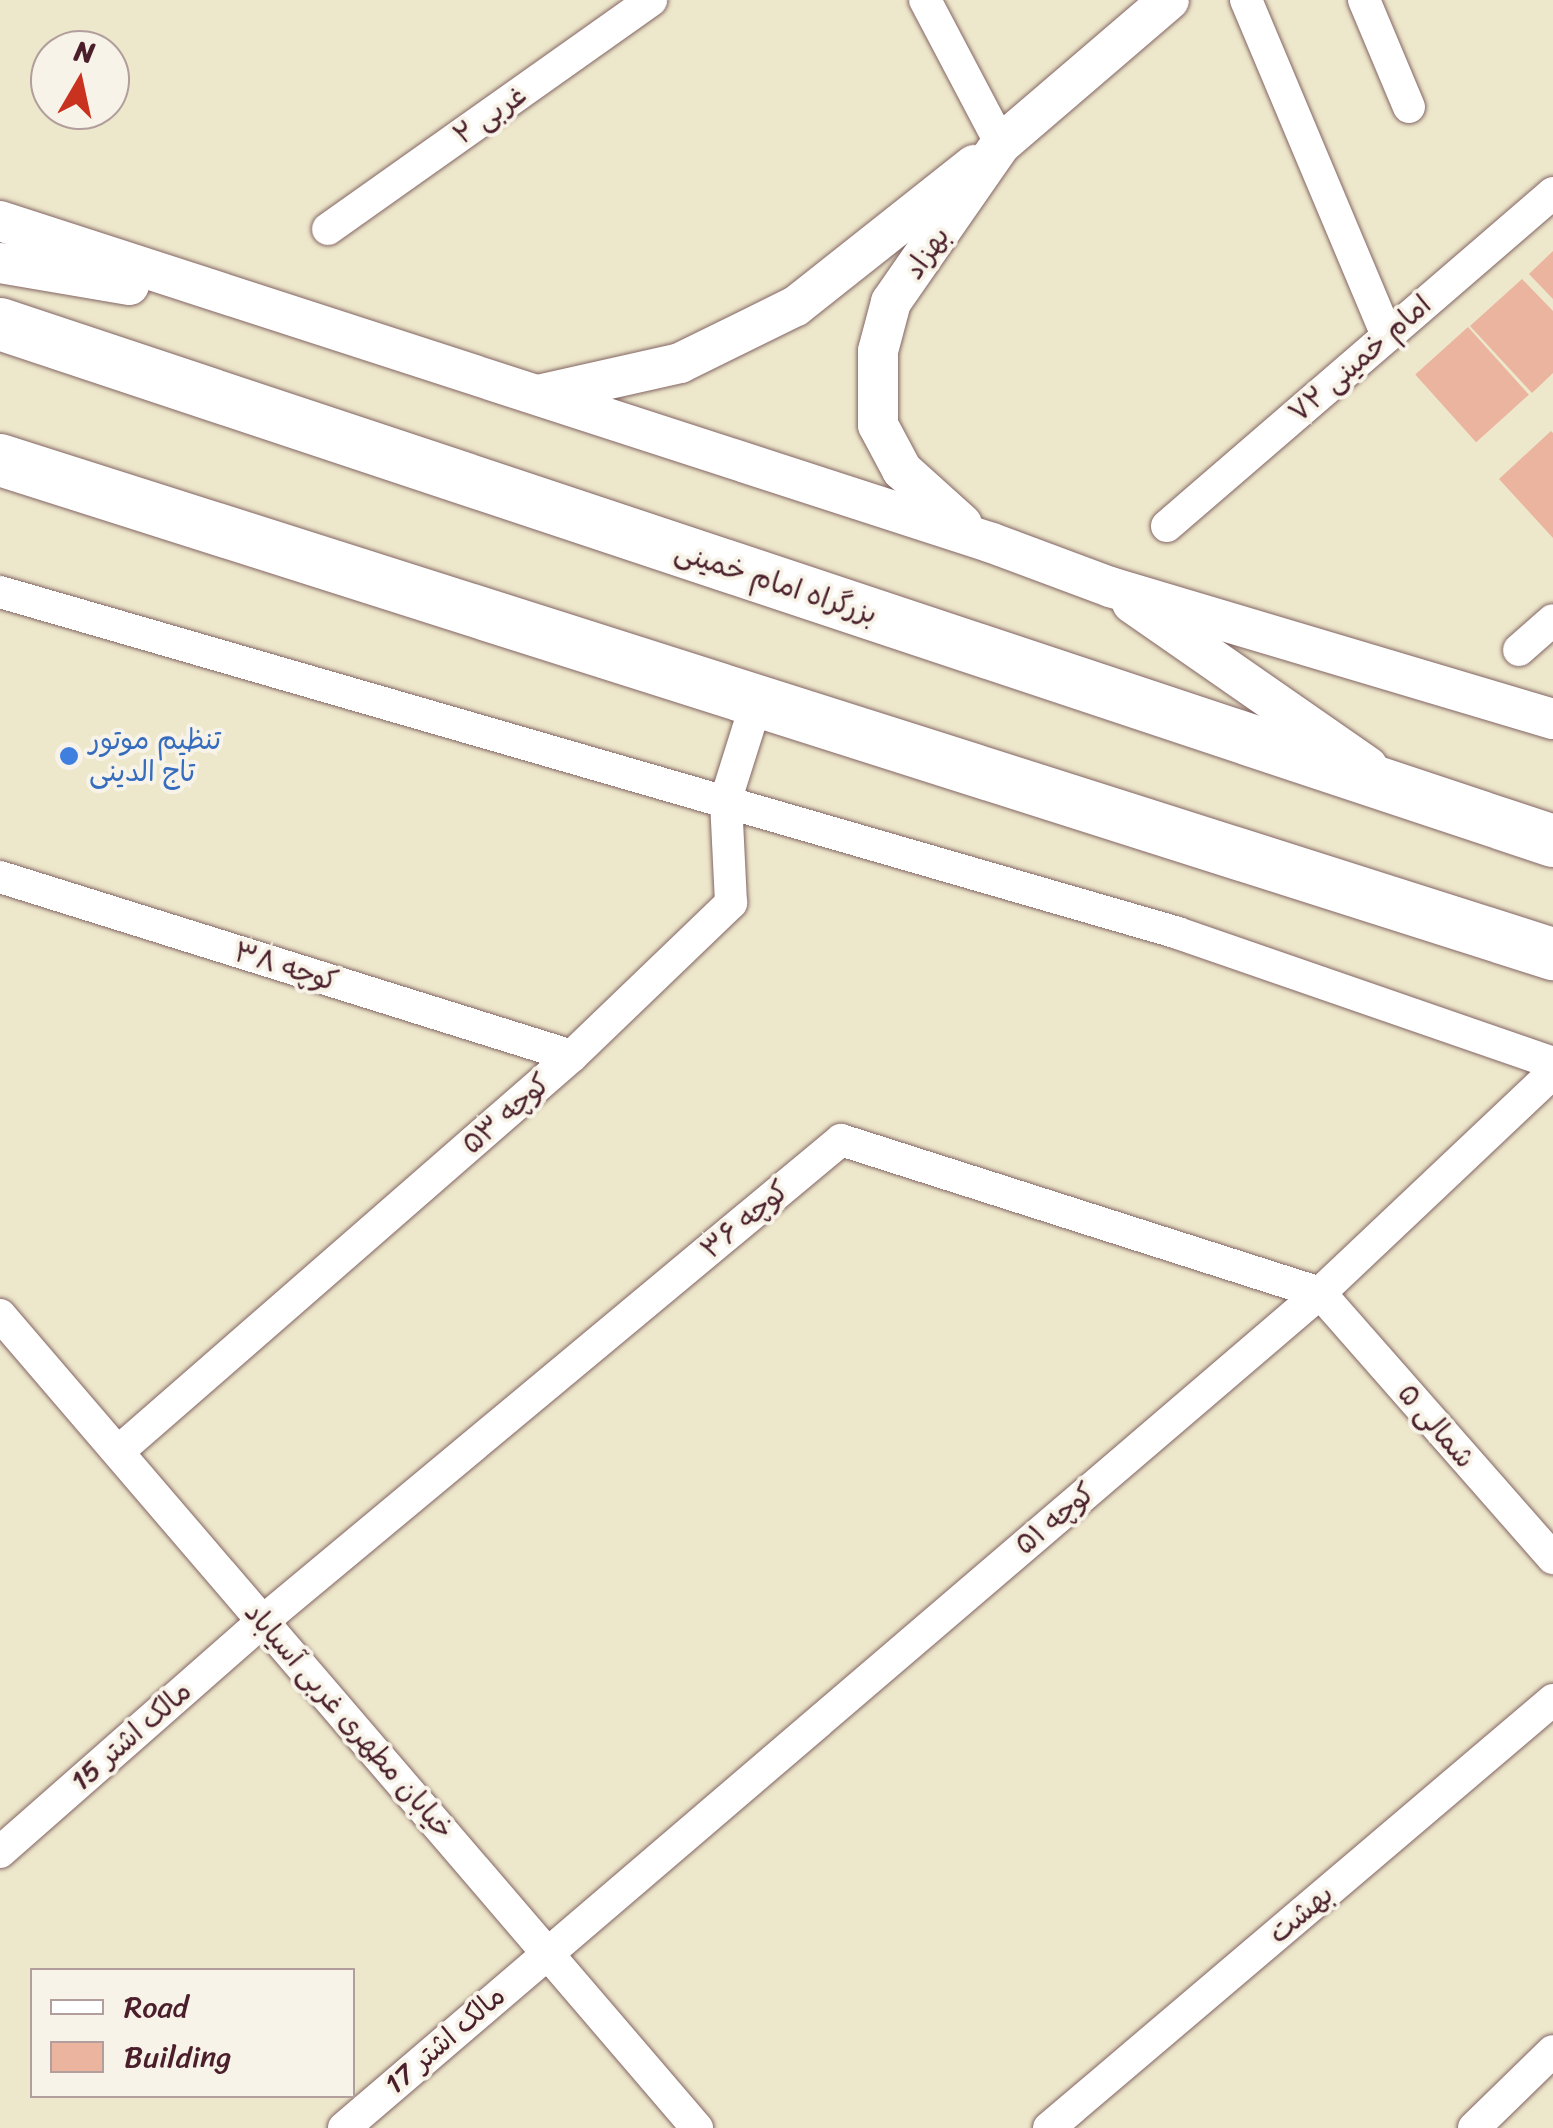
<!DOCTYPE html>
<html>
<head>
<meta charset="utf-8">
<style>
  body { margin:0 }
  #map { position:relative; width:1553px; height:2128px; overflow:hidden; background:#ede7cb; font-family:Sriracha,"Playpen Sans Arabic",sans-serif }
  div>[style] { position:absolute }
  [style*='--x'] { left:calc(var(--x)*1px); top:calc(var(--y)*1px); width:calc(var(--w)*1px); rotate:calc(var(--a)*1deg) }
  .building>* { inset:0; background:#eab49f; transform-origin:0 0 }
  .roads { filter:drop-shadow(0 0 2px #836563) drop-shadow(0 0 2px #836563) }
  .minor>* { height:32px; margin:-16px; padding:0 16px; transform-origin:16px; border-radius:16px; background:#fff }
  .tertiary>* { height:40px; margin:-20px; padding:0 20px; transform-origin:20px; border-radius:20px; background:#fff }
  .trunk>* { height:52px; margin:-26px; padding:0 26px; transform-origin:26px; border-radius:26px; background:#fff }
  .dots>* { width:28px; height:28px; translate:-50% -50%; box-sizing:border-box; border:5px solid #f7f3e8; border-radius:50% }
  span { translate:-50% -50%; white-space:nowrap; text-align:center; line-height:1.15; -webkit-text-stroke:8px #f7f3e8; paint-order:stroke }
  .street-label { font-size:28px; color:#4a1f2b }
  .shop-label { font-size:28px; color:#366cbe }
  .left { translate:0 -50%; text-align:left }
  .legend { position:absolute; left:30px; top:1968px; width:325px; height:130px; box-sizing:border-box; background:#f7f3e8; border:2px solid #b29e9c; margin:0; padding:12px 18px; list-style:none; font-size:30px; color:#4a1f2b }
  .legend li { display:flex; align-items:center; gap:20px; height:50px }
  .legend b { width:50px; border:2px solid #b29e9c }
  .north { position:absolute; left:30px; top:30px; width:100px; height:100px; box-sizing:border-box; background:#f7f3e8; border:2px solid #b29e9c; border-radius:50%; rotate:9deg; font-size:28px; font-weight:700; line-height:40px; text-align:center; color:#4a1f2b }
  .north::after { content:''; display:block; margin:auto; width:35px; height:45px; background:#c8321e; clip-path:polygon(50% 0,100% 100%,50% 72%,0 100%) }
</style>
</head>
<body>
<div id="map">
  <div class="building">
    <i style="clip-path:polygon(1553px 251px,1553px 299px,1529px 274px)"></i>
    <i style="clip-path:polygon(1522px 279px,1553px 311px,1553px 373px,1532px 393px,1470px 326px)"></i>
    <i style="left:1468px;top:327px;width:91px;height:71px;rotate:48deg"></i>
    <i style="clip-path:polygon(1551px 431px,1553px 433px,1553px 538px,1499px 479px)"></i>
  </div>
  <div class="roads">
    <div class="minor">
      <i style="--x:925;--y:0;--w:163;--a:62.2"></i>
      <i style="--x:1246;--y:0;--w:364;--a:67.2"></i>
      <i style="--x:1364;--y:0;--w:116;--a:67.2"></i>
      <i style="--x:328;--y:229;--w:396;--a:-35.3"></i>
      <i style="--x:1167;--y:526;--w:510;--a:-40.78"></i>
      <i style="--x:0;--y:592;--w:1226;--a:16.14"></i>
      <i style="--x:1178;--y:933;--w:397;--a:19.1"></i>
      <i style="--x:1519;--y:650;--w:45;--a:-41.4"></i>
      <i style="--x:0;--y:877;--w:599;--a:17.38"></i>
      <i style="--x:0;--y:1315;--w:1071;--a:49.39"></i>
      <i style="--x:120;--y:1450;--w:600;--a:-41.08"></i>
      <i style="--x:572;--y:1056;--w:221;--a:-43.9"></i>
      <i style="--x:731;--y:903;--w:104;--a:-92.8"></i>
      <i style="--x:726;--y:799;--w:100;--a:-72.5"></i>
      <i style="--x:0;--y:1852;--w:350;--a:-41.3"></i>
      <i style="--x:263;--y:1621;--w:752;--a:-39.77"></i>
      <i style="--x:841;--y:1140;--w:503;--a:17.71"></i>
      <i style="--x:1320;--y:1293;--w:353;--a:48.7"></i>
      <i style="--x:344;--y:2128;--w:1284;--a:-40.55"></i>
      <i style="--x:1320;--y:1293;--w:320;--a:-43.4"></i>
      <i style="--x:1049;--y:2128;--w:661;--a:-40.34"></i>
      <i style="--x:1474;--y:2128;--w:110;--a:-44.3"></i>
    </div>
    <div class="tertiary">
      <i style="--x:0;--y:221;--w:1043;--a:17.98"></i>
      <i style="--x:992;--y:543;--w:126;--a:20.4"></i>
      <i style="--x:1110;--y:587;--w:462;--a:16.6"></i>
      <i style="--x:0;--y:263;--w:131;--a:9.7"></i>
      <i style="--x:538;--y:395;--w:146;--a:-12.7"></i>
      <i style="--x:680;--y:363;--w:129;--a:-26.2"></i>
      <i style="--x:796;--y:306;--w:227;--a:-38.4"></i>
      <i style="--x:962;--y:524;--w:81;--a:-138"></i>
      <i style="--x:902;--y:470;--w:51;--a:-118.1"></i>
      <i style="--x:878;--y:425;--w:74;--a:-90"></i>
      <i style="--x:878;--y:351;--w:51;--a:-75.1"></i>
      <i style="--x:891;--y:302;--w:193;--a:-55.2"></i>
      <i style="--x:1001;--y:144;--w:221;--a:-40.6"></i>
      <i style="--x:1132;--y:603;--w:287;--a:34.8"></i>
    </div>
    <div class="trunk">
      <i style="--x:0;--y:324;--w:1637;--a:18.41"></i>
      <i style="--x:0;--y:460;--w:1630;--a:17.65"></i>
    </div>
  </div>
  <div class="dots">
    <i style="left:69px;top:756px;background:#3f7fe0"></i>
  </div>
  <div class="street-label">
    <span style="left:490px;top:115px;rotate:-35deg">غربی ۲</span>
    <span style="left:927px;top:253px;rotate:-55deg">بهزاد</span>
    <span style="left:1360px;top:359px;rotate:-41deg">امام خمینی ۷۲</span>
    <span style="left:776px;top:583px;rotate:18deg">بزرگراه امام خمینی</span>
    <span style="left:286px;top:967px;rotate:17deg">کوچه ۳۸</span>
    <span style="left:506px;top:1114px;rotate:-41deg">کوچه ۵۳</span>
    <span style="left:745px;top:1220px;rotate:-40deg">کوچه ۳۶</span>
    <span style="left:1436px;top:1426px;rotate:49deg">۵ شمالی</span>
    <span style="left:1055px;top:1519px;rotate:-40deg">کوچه ۵۱</span>
    <span style="left:349px;top:1721px;rotate:49deg">خیابان مطهری غربی آسیاباد</span>
    <span style="left:131px;top:1736px;rotate:-41deg">مالک اشتر 15</span>
    <span style="left:1301px;top:1914px;rotate:-40deg">بهشت</span>
    <span style="left:445px;top:2040px;rotate:-41deg">مالک اشتر 17</span>
  </div>
  <div class="shop-label">
    <span class="left" style="left:89px;top:756px">تنظیم موتور<br>تاج الدینی</span>
  </div>
  <ul class="legend">
  <li><b style="height:12px;background:#fff"></b>Road</li>
  <li><b style="height:28px;background:#eab49f"></b>Building</li>
  </ul>
  <div class="north">N</div>
</div>
</body>
</html>
